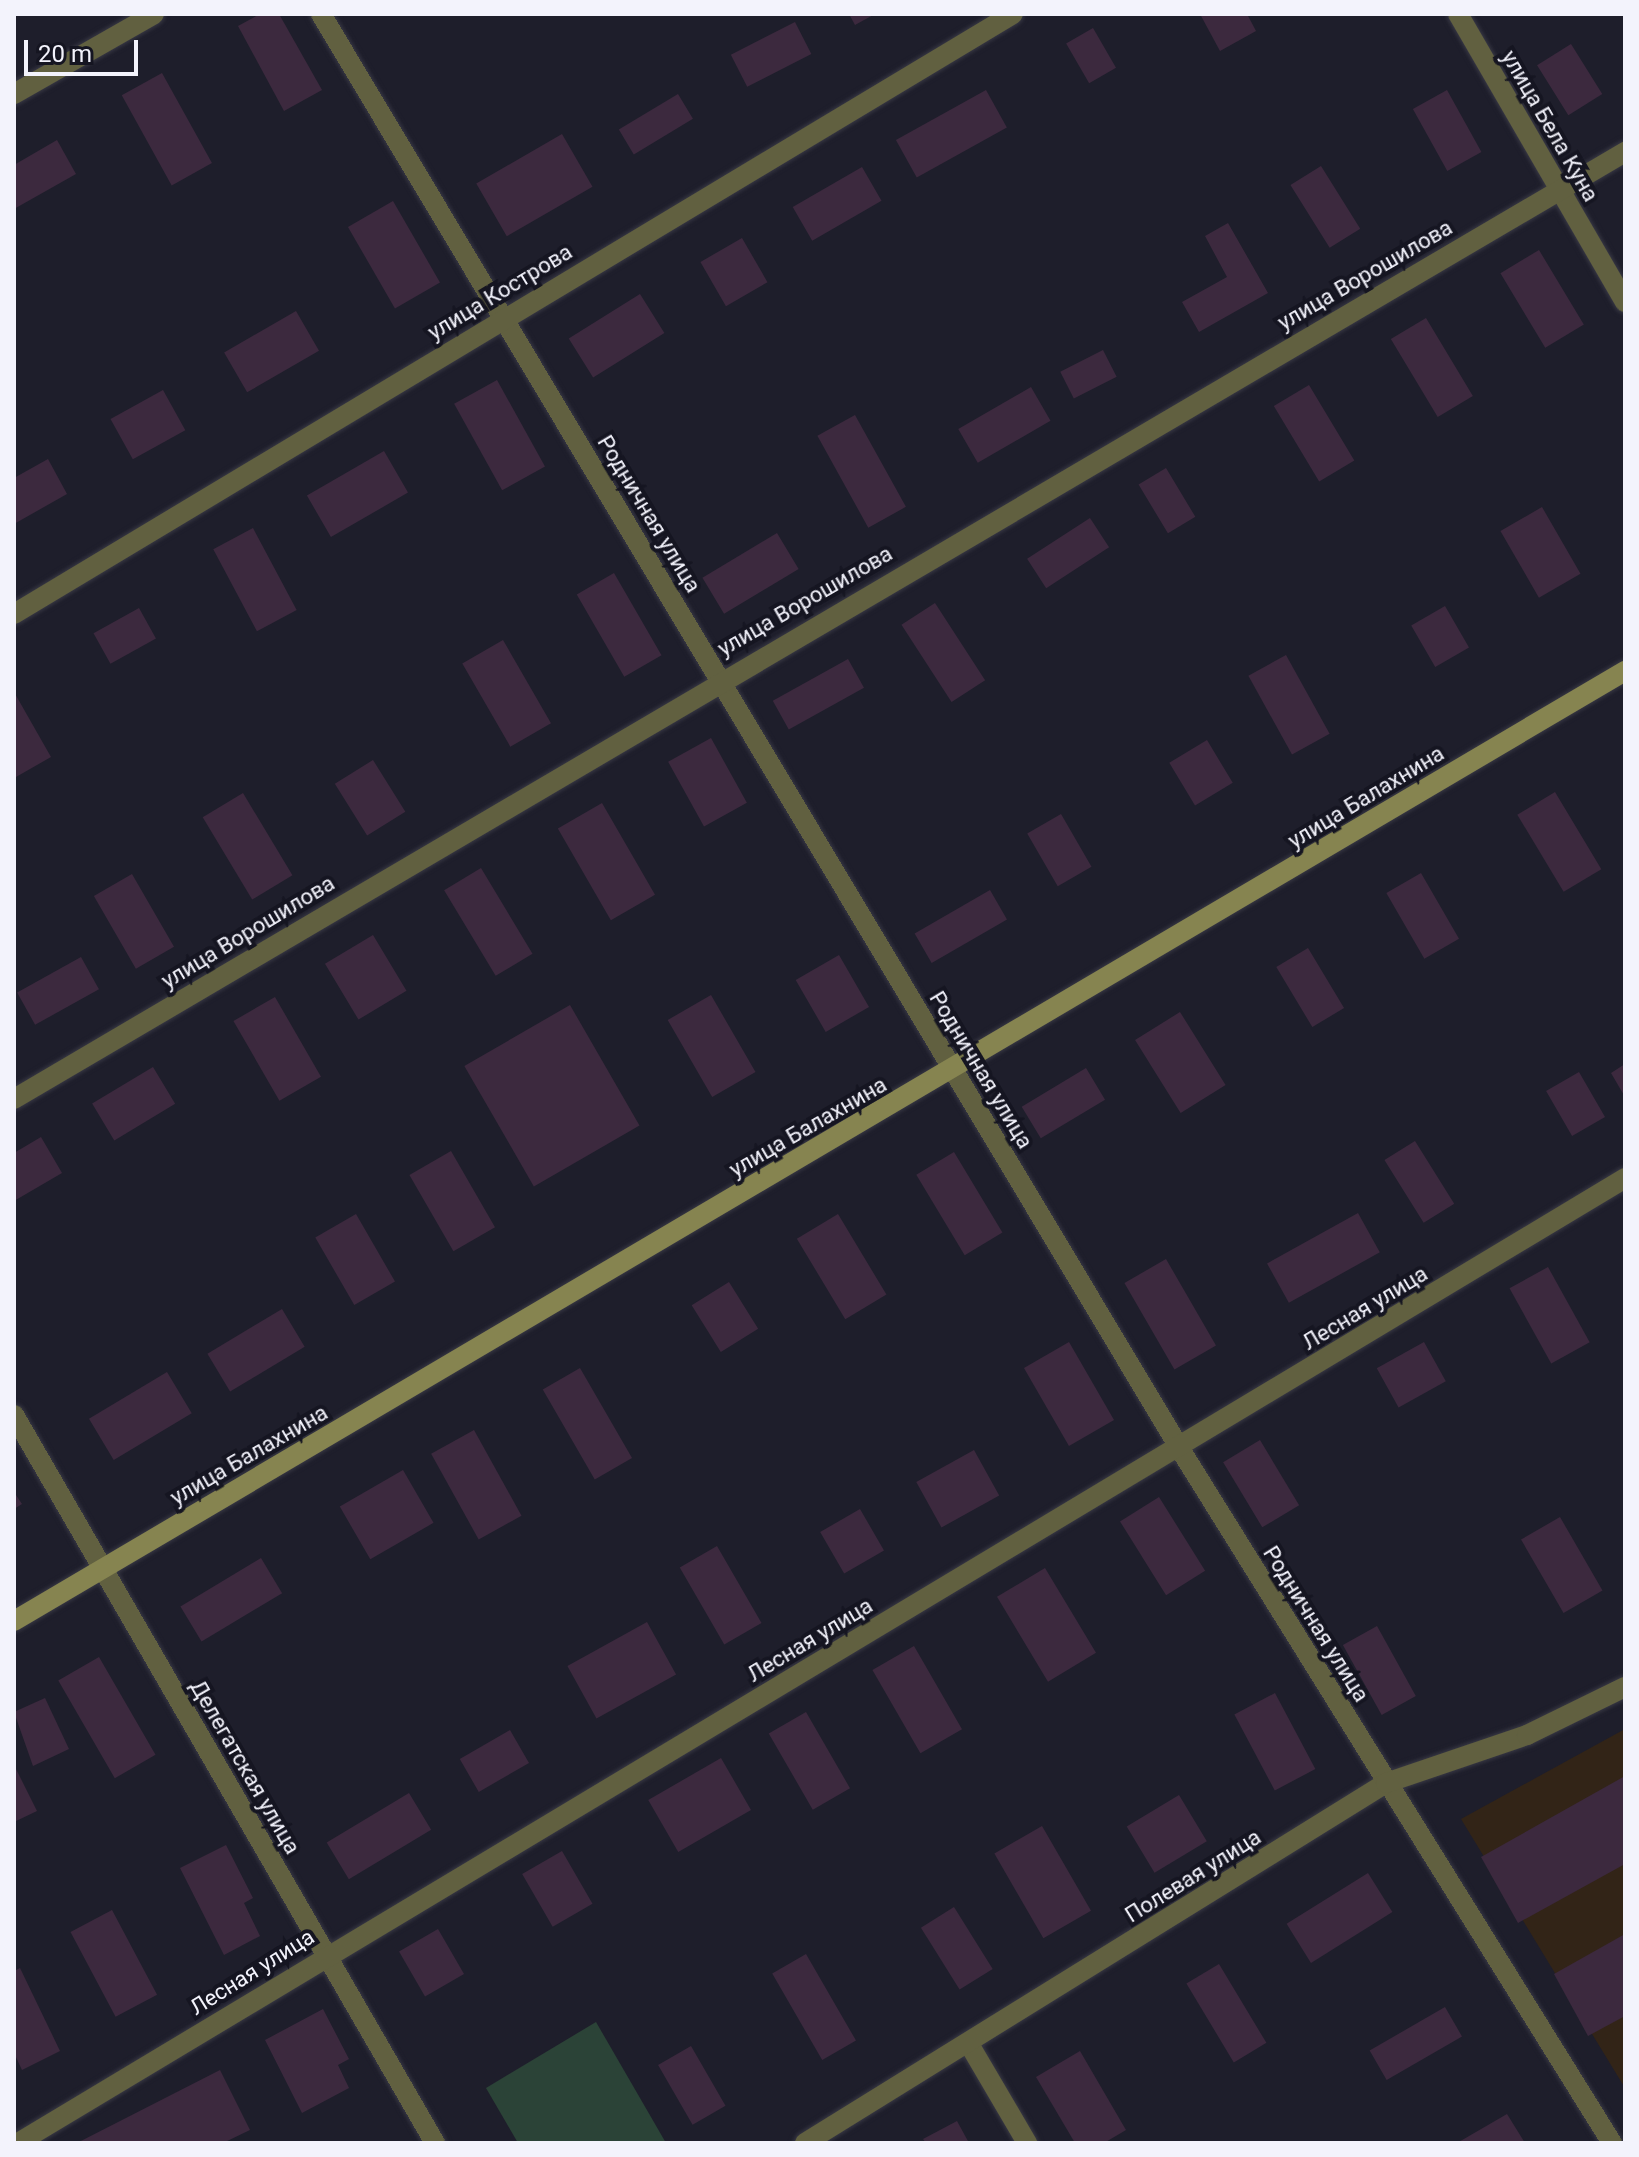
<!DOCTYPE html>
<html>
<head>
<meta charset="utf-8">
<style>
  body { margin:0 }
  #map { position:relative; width:1639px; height:2157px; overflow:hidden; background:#1e1e2b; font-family:Roboto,sans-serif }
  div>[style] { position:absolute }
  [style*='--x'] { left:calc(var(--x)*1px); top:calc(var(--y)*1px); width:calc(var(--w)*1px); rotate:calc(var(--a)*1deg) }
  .industrial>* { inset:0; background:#322417 }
  .green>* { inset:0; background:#2b4337 }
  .building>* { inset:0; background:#3c293e; transform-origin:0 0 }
  .roads { filter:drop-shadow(0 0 2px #383844) drop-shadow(0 0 2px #383844) }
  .street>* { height:20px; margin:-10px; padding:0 10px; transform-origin:10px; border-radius:10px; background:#616040 }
  .secondary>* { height:20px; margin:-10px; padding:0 10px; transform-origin:10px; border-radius:10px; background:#868450 }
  span { translate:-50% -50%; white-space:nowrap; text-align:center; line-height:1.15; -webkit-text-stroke:8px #151521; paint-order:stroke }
  .street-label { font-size:22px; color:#f3f3fc }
  .frame { position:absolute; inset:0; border:16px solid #f3f3fc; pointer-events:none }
  .scale { position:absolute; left:24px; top:40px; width:114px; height:36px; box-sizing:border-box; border:4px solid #f3f3fc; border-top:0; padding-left:10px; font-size:24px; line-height:28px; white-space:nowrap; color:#f3f3fc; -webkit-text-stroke:6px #151521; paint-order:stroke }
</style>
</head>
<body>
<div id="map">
  <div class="industrial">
    <i style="clip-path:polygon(1625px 1729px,1625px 2088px,1461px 1819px)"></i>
  </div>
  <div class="green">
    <i style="clip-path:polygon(596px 2022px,666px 2143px,518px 2143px,486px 2088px)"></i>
  </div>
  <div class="building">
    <i style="clip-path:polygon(260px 14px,279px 14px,322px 90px,284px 111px,238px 26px)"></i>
    <i style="clip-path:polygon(849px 14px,875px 14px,855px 25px)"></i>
    <i style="clip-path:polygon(1200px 14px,1247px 14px,1256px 31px,1220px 51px)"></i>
    <i style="left:795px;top:22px;width:36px;height:72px;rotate:63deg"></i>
    <i style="left:1093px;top:28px;width:46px;height:31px;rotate:60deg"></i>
    <i style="left:1571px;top:44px;width:59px;height:40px;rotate:58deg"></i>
    <i style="left:162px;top:73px;width:103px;height:46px;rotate:61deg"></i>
    <i style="left:986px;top:90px;width:43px;height:103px;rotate:61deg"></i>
    <i style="left:1447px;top:90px;width:71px;height:39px;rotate:61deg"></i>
    <i style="left:678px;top:94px;width:29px;height:69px;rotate:59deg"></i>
    <i style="left:562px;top:134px;width:61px;height:99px;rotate:60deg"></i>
    <i style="clip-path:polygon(57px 140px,76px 174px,14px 209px,14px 165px)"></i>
    <i style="left:1321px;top:166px;width:74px;height:36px;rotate:58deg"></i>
    <i style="left:862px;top:167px;width:39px;height:80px;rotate:60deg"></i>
    <i style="left:393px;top:201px;width:94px;height:52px;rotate:60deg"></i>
    <i style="clip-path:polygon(1228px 223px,1268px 293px,1199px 332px,1182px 302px,1227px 277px,1205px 236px)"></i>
    <i style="left:742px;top:238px;width:51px;height:48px;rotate:60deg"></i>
    <i style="left:1539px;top:250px;width:87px;height:45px;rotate:59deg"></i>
    <i style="left:640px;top:294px;width:46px;height:84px;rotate:58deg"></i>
    <i style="left:296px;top:311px;width:46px;height:83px;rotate:60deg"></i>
    <i style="left:1426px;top:318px;width:91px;height:41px;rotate:59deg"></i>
    <i style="left:1103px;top:350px;width:30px;height:48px;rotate:63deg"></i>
    <i style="left:497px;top:380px;width:99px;height:49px;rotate:61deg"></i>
    <i style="left:1309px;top:385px;width:88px;height:41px;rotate:59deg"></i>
    <i style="left:1031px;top:387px;width:39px;height:84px;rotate:60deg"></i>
    <i style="left:163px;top:390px;width:46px;height:60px;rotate:61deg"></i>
    <i style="left:855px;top:415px;width:105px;height:43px;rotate:61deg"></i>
    <i style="left:384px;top:451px;width:48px;height:89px;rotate:60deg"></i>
    <i style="clip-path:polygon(48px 459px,67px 494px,14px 524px,14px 478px)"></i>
    <i style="left:1166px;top:468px;width:57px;height:32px;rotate:59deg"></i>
    <i style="left:1542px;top:507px;width:77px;height:48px;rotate:60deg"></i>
    <i style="left:1090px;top:518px;width:35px;height:75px;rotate:57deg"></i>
    <i style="left:253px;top:528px;width:93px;height:45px;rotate:62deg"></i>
    <i style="left:777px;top:533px;width:42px;height:87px;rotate:59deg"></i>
    <i style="left:614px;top:573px;width:95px;height:43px;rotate:60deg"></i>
    <i style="left:935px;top:603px;width:92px;height:40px;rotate:57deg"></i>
    <i style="left:1445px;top:606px;width:48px;height:39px;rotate:60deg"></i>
    <i style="left:139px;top:608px;width:35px;height:52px;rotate:61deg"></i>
    <i style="left:503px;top:640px;width:96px;height:47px;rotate:60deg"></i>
    <i style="left:1286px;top:655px;width:90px;height:43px;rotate:61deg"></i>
    <i style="left:848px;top:659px;width:33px;height:86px;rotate:61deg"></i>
    <i style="clip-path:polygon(14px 692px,51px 757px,16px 777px,14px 774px)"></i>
    <i style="left:711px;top:738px;width:74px;height:49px;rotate:61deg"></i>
    <i style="left:1207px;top:740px;width:50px;height:44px;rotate:59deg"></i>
    <i style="left:373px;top:760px;width:61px;height:45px;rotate:58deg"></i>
    <i style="left:1555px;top:792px;width:90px;height:44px;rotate:59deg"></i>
    <i style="left:243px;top:793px;width:96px;height:47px;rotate:59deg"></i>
    <i style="left:602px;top:803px;width:106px;height:51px;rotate:60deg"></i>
    <i style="left:1061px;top:814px;width:61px;height:39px;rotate:60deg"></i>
    <i style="left:481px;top:868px;width:100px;height:43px;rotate:59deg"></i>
    <i style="left:1421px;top:873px;width:76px;height:40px;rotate:60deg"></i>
    <i style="left:132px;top:874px;width:84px;height:44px;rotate:60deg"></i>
    <i style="left:990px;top:890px;width:34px;height:87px;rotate:60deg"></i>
    <i style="left:373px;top:935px;width:65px;height:56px;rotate:59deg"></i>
    <i style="left:1308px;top:948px;width:70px;height:37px;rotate:59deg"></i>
    <i style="left:839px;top:955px;width:60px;height:50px;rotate:60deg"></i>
    <i style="left:81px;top:957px;width:37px;height:73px;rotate:61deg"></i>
    <i style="left:711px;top:995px;width:89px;height:50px;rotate:60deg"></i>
    <i style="left:275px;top:997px;width:92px;height:48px;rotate:60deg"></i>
    <i style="left:570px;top:1005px;width:139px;height:122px;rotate:60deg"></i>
    <i style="left:1180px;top:1012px;width:86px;height:53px;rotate:58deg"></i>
    <i style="clip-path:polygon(1625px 1064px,1625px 1097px,1611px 1073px)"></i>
    <i style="left:153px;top:1067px;width:43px;height:71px;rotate:59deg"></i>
    <i style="left:1086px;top:1068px;width:37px;height:75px;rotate:59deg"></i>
    <i style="left:1579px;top:1072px;width:52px;height:38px;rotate:60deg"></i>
    <i style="clip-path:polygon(41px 1137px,62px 1173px,14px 1201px,14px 1153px)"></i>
    <i style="left:1415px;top:1141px;width:74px;height:36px;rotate:58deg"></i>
    <i style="left:451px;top:1151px;width:88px;height:48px;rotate:60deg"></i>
    <i style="left:954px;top:1152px;width:94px;height:44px;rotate:59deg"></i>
    <i style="left:1358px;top:1213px;width:45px;height:104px;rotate:61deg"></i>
    <i style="left:356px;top:1214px;width:78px;height:47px;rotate:60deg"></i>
    <i style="left:838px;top:1214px;width:94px;height:48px;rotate:59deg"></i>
    <i style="left:1166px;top:1259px;width:100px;height:48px;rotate:60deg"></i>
    <i style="left:1548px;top:1267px;width:86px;height:44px;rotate:61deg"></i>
    <i style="left:729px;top:1282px;width:55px;height:44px;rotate:58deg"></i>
    <i style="left:282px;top:1309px;width:44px;height:87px;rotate:59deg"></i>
    <i style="left:1069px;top:1342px;width:90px;height:52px;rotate:60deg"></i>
    <i style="left:1424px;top:1342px;width:45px;height:54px;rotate:61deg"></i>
    <i style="left:580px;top:1368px;width:104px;height:43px;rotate:60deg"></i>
    <i style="left:167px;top:1372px;width:48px;height:91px;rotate:59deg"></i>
    <i style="left:474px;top:1430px;width:98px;height:49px;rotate:61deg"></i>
    <i style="left:1260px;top:1440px;width:76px;height:43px;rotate:59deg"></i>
    <i style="left:974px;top:1450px;width:52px;height:66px;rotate:61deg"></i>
    <i style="left:403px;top:1470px;width:61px;height:73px;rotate:60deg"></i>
    <i style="clip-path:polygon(14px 1492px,22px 1504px,14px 1509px)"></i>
    <i style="left:1159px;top:1497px;width:87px;height:46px;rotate:58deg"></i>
    <i style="left:860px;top:1509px;width:48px;height:46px;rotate:60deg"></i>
    <i style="left:1560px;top:1517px;width:85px;height:45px;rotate:60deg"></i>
    <i style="left:717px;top:1546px;width:89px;height:43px;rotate:60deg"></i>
    <i style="left:261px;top:1558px;width:41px;height:94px;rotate:59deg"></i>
    <i style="left:1045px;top:1568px;width:99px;height:56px;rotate:59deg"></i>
    <i style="left:647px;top:1622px;width:60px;height:91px;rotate:61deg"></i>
    <i style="left:1377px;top:1626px;width:80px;height:39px;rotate:61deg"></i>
    <i style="left:914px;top:1646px;width:96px;height:48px;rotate:60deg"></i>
    <i style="left:99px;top:1657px;width:113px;height:47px;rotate:60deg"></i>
    <i style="left:1275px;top:1693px;width:86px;height:46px;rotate:62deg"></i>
    <i style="clip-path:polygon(45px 1698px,69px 1749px,33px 1766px,14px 1712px)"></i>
    <i style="left:806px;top:1712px;width:88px;height:43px;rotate:60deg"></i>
    <i style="left:510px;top:1730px;width:38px;height:58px;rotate:60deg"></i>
    <i style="left:721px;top:1758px;width:60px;height:84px;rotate:60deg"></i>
    <i style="clip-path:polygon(14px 1765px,37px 1811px,14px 1822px)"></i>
    <i style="clip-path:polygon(1625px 1776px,1625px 1864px,1518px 1923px,1481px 1857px)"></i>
    <i style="left:409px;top:1793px;width:43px;height:96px;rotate:59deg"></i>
    <i style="left:1179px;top:1795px;width:54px;height:61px;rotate:59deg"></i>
    <i style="left:1042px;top:1826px;width:98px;height:55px;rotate:60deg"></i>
    <i style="clip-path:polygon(226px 1845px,253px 1898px,244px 1903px,260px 1936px,224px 1955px,180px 1868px)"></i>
    <i style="left:562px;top:1851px;width:61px;height:46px;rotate:60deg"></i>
    <i style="left:1368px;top:1873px;width:46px;height:96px;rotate:58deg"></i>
    <i style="left:954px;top:1907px;width:73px;height:39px;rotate:58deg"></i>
    <i style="left:112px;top:1910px;width:96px;height:47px;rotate:62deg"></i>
    <i style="left:438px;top:1929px;width:52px;height:45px;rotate:60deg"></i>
    <i style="clip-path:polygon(1625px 1934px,1625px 2016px,1588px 2036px,1554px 1974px)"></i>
    <i style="left:806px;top:1954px;width:100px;height:39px;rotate:60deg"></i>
    <i style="left:1219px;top:1964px;width:92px;height:38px;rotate:59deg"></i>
    <i style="clip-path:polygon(20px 1968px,60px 2051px,22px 2070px,14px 2053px,14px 1971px)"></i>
    <i style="left:1445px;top:2007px;width:34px;height:87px;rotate:60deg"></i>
    <i style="clip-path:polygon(323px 2009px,349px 2059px,338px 2065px,349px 2088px,302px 2113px,265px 2040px)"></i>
    <i style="left:691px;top:2046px;width:69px;height:38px;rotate:60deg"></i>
    <i style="clip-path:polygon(1080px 2051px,1126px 2130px,1104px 2143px,1075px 2143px,1036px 2077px)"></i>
    <i style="clip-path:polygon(220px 2070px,250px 2130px,223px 2143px,77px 2143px)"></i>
    <i style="clip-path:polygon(1507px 2114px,1525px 2143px,1457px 2143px)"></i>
    <i style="clip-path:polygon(957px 2121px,969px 2143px,926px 2143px,923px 2139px)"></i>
  </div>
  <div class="roads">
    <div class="street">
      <i style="--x:321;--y:14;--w:1672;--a:59.09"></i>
      <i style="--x:1180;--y:1449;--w:817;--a:58.1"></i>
      <i style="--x:1458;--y:14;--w:333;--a:59.9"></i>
      <i style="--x:14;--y:94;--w:161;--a:-29.7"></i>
      <i style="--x:14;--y:614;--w:1165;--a:-30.99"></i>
      <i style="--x:14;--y:1099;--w:1869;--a:-30.45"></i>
      <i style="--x:14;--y:1415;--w:841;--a:59.96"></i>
      <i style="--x:969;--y:2044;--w:115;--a:59.6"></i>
      <i style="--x:18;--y:2143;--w:1874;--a:-30.98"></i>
      <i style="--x:805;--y:2143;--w:683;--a:-31.78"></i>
      <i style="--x:1386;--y:1783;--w:149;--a:-18.8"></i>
      <i style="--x:1527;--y:1735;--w:109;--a:-26.1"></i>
    </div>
    <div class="secondary">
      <i style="--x:14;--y:1621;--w:1870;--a:-30.53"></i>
    </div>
  </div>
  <div class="street-label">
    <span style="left:1550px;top:126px;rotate:60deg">улица Бела Куна</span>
    <span style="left:1365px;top:275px;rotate:-30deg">улица Ворошилова</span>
    <span style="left:500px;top:292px;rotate:-31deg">улица Кострова</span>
    <span style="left:649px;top:514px;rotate:59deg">Родничная улица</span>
    <span style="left:805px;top:601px;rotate:-30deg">улица Ворошилова</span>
    <span style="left:1366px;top:797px;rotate:-31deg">улица Балахнина</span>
    <span style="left:248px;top:932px;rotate:-31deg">улица Ворошилова</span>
    <span style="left:981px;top:1070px;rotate:59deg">Родничная улица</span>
    <span style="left:808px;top:1127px;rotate:-30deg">улица Балахнина</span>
    <span style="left:1365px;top:1308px;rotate:-31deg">Лесная улица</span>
    <span style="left:249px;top:1455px;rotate:-30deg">улица Балахнина</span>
    <span style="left:1316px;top:1624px;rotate:58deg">Родничная улица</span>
    <span style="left:810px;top:1640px;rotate:-31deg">Лесная улица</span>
    <span style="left:245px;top:1767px;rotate:60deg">Делегатская улица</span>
    <span style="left:1193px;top:1876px;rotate:-32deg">Полевая улица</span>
    <span style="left:252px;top:1972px;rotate:-32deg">Лесная улица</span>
  </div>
  <div class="frame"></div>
  <div class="scale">20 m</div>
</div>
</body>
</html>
